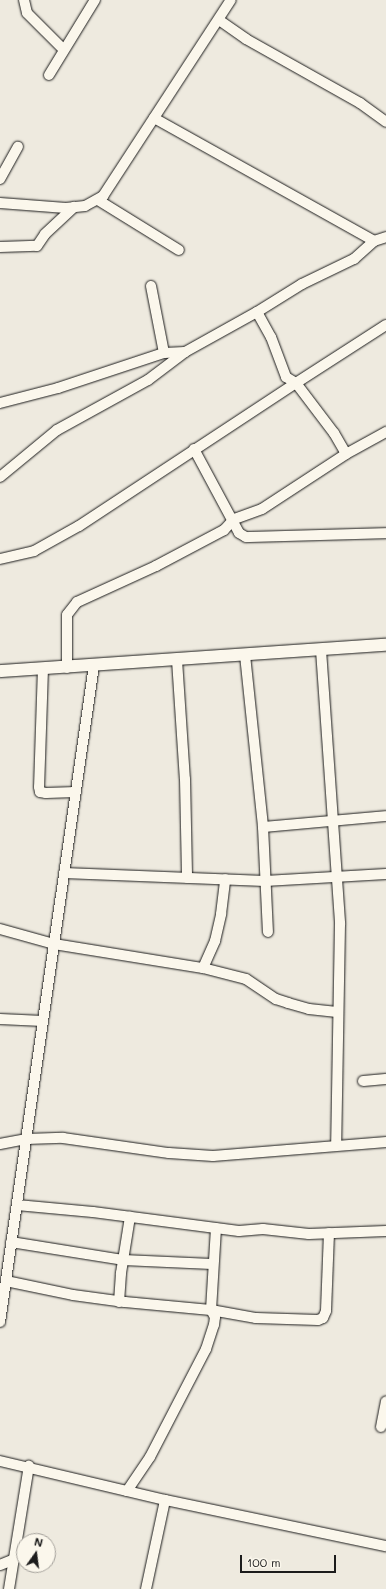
<!DOCTYPE html>
<html>
<head>
<meta charset="utf-8">
<style>
  body { margin:0 }
  #map { position:relative; width:386px; height:1589px; overflow:hidden; background:#eeeadf; font-family:Mali,sans-serif }
  div>[style] { position:absolute }
  [style*='--x'] { left:calc(var(--x)*1px); top:calc(var(--y)*1px); width:calc(var(--w)*1px); rotate:calc(var(--a)*1deg) }
  .roads { filter:drop-shadow(0 0 1px #1c1c1c) drop-shadow(0 0 1px #1c1c1c) }
  .minor>* { height:10px; margin:-5px; padding:0 5px; transform-origin:5px; border-radius:5px; background:#fbf7ec }
  .major>* { height:12px; margin:-6px; padding:0 6px; transform-origin:6px; border-radius:6px; background:#fbf7ec }
  span { translate:-50% -50%; white-space:nowrap; text-align:center; line-height:1.15; -webkit-text-stroke:3.5px #fbf7ec; paint-order:stroke }
  .north { position:absolute; left:16px; top:1533px; width:40px; height:40px; box-sizing:border-box; background:#fbf7ec; border:1px solid #a29f99; border-radius:50%; rotate:14deg; font-size:11px; font-weight:700; line-height:16px; text-align:center; color:#1c1c1c }
  .north::after { content:''; display:block; margin:auto; width:14px; height:18px; background:#1c1c1c; clip-path:polygon(50% 0,100% 100%,50% 72%,0 100%) }
  .scale { position:absolute; left:240px; top:1555px; width:96px; height:18px; box-sizing:border-box; border:2px solid #1c1c1c; border-top:0; padding-left:5px; font-size:12px; line-height:14px; white-space:nowrap; color:#1c1c1c; -webkit-text-stroke:3px #fbf7ec; paint-order:stroke }
</style>
</head>
<body>
<div id="map">
  <div class="roads">
    <div class="minor">
      <i style="--x:24;--y:0;--w:13;--a:77"></i>
      <i style="--x:27;--y:13;--w:52;--a:45"></i>
      <i style="--x:219;--y:20;--w:33;--a:35"></i>
      <i style="--x:246;--y:39;--w:131;--a:29.3"></i>
      <i style="--x:360;--y:103;--w:32;--a:36"></i>
      <i style="--x:49;--y:75;--w:88;--a:-58.5"></i>
      <i style="--x:154;--y:118;--w:252;--a:29.2"></i>
      <i style="--x:0;--y:179;--w:37;--a:-61"></i>
      <i style="--x:98;--y:200;--w:95;--a:31.7"></i>
      <i style="--x:0;--y:203;--w:66;--a:4.3"></i>
      <i style="--x:66;--y:208;--w:19;--a:-6"></i>
      <i style="--x:85;--y:206;--w:21;--a:-29"></i>
      <i style="--x:103;--y:196;--w:234;--a:-56.9"></i>
      <i style="--x:0;--y:247;--w:37;--a:-2"></i>
      <i style="--x:37;--y:246;--w:14;--a:-56"></i>
      <i style="--x:45;--y:234;--w:40;--a:-43"></i>
      <i style="--x:151;--y:286;--w:68;--a:79"></i>
      <i style="--x:257;--y:312;--w:53;--a:-31.9"></i>
      <i style="--x:302;--y:284;--w:58;--a:-25.7"></i>
      <i style="--x:354;--y:259;--w:27;--a:-42"></i>
      <i style="--x:374;--y:241;--w:13;--a:-18"></i>
      <i style="--x:0;--y:403;--w:60;--a:-14.5"></i>
      <i style="--x:58;--y:388;--w:112;--a:-18.3"></i>
      <i style="--x:164;--y:353;--w:21;--a:-3"></i>
      <i style="--x:194;--y:449;--w:95;--a:61.8"></i>
      <i style="--x:239;--y:533;--w:8;--a:30"></i>
      <i style="--x:246;--y:537;--w:140;--a:-1.6"></i>
      <i style="--x:346;--y:454;--w:46;--a:-28.8"></i>
      <i style="--x:0;--y:477;--w:74;--a:-39.5"></i>
      <i style="--x:57;--y:430;--w:104;--a:-28.8"></i>
      <i style="--x:148;--y:380;--w:46;--a:-37.1"></i>
      <i style="--x:185;--y:352;--w:82;--a:-29.1"></i>
      <i style="--x:257;--y:312;--w:29;--a:61"></i>
      <i style="--x:271;--y:337;--w:43;--a:69.4"></i>
      <i style="--x:286;--y:377;--w:12;--a:31"></i>
      <i style="--x:296;--y:383;--w:107;--a:-32.8"></i>
      <i style="--x:0;--y:559;--w:35;--a:-13"></i>
      <i style="--x:34;--y:551;--w:51;--a:-29.1"></i>
      <i style="--x:79;--y:526;--w:260;--a:-33.4"></i>
      <i style="--x:296;--y:383;--w:63;--a:52.8"></i>
      <i style="--x:334;--y:433;--w:24;--a:60"></i>
      <i style="--x:346;--y:454;--w:100;--a:146.8"></i>
      <i style="--x:262;--y:509;--w:30;--a:160"></i>
      <i style="--x:234;--y:519;--w:15;--a:132"></i>
      <i style="--x:224;--y:530;--w:77;--a:152.1"></i>
      <i style="--x:156;--y:566;--w:87;--a:155.5"></i>
      <i style="--x:77;--y:602;--w:16;--a:128"></i>
      <i style="--x:67;--y:615;--w:53;--a:90"></i>
      <i style="--x:321;--y:650;--w:275;--a:86"></i>
      <i style="--x:340;--y:924;--w:221;--a:91"></i>
      <i style="--x:245;--y:655;--w:173;--a:84"></i>
      <i style="--x:263;--y:827;--w:105;--a:87.3"></i>
      <i style="--x:177;--y:660;--w:119;--a:86.2"></i>
      <i style="--x:185;--y:779;--w:99;--a:88.8"></i>
      <i style="--x:43;--y:668;--w:119;--a:91.9"></i>
      <i style="--x:39;--y:787;--w:5;--a:79"></i>
      <i style="--x:40;--y:792;--w:6;--a:9"></i>
      <i style="--x:46;--y:793;--w:30;--a:-2"></i>
      <i style="--x:263;--y:827;--w:123;--a:-5.1"></i>
      <i style="--x:64;--y:873;--w:201;--a:2.3"></i>
      <i style="--x:265;--y:881;--w:121;--a:-3.3"></i>
      <i style="--x:0;--y:929;--w:56;--a:15.5"></i>
      <i style="--x:54;--y:944;--w:151;--a:9.2"></i>
      <i style="--x:203;--y:968;--w:30;--a:-66"></i>
      <i style="--x:215;--y:941;--w:28;--a:-77"></i>
      <i style="--x:221;--y:914;--w:35;--a:-83"></i>
      <i style="--x:203;--y:968;--w:44;--a:14.3"></i>
      <i style="--x:246;--y:979;--w:36;--a:34"></i>
      <i style="--x:276;--y:999;--w:13;--a:18"></i>
      <i style="--x:288;--y:1003;--w:22;--a:16"></i>
      <i style="--x:309;--y:1009;--w:28;--a:6"></i>
      <i style="--x:0;--y:1019;--w:43;--a:2.7"></i>
      <i style="--x:363;--y:1081;--w:23;--a:-5"></i>
      <i style="--x:0;--y:1144;--w:26;--a:-11"></i>
      <i style="--x:26;--y:1139;--w:37;--a:-2"></i>
      <i style="--x:63;--y:1138;--w:107;--a:8.1"></i>
      <i style="--x:169;--y:1153;--w:44;--a:3.9"></i>
      <i style="--x:213;--y:1156;--w:174;--a:-4.6"></i>
      <i style="--x:17;--y:1205;--w:76;--a:5.3"></i>
      <i style="--x:93;--y:1212;--w:147;--a:7.4"></i>
      <i style="--x:239;--y:1231;--w:24;--a:-5"></i>
      <i style="--x:263;--y:1229;--w:46;--a:6.2"></i>
      <i style="--x:309;--y:1234;--w:77;--a:-2.2"></i>
      <i style="--x:11;--y:1242;--w:113;--a:9.1"></i>
      <i style="--x:123;--y:1260;--w:89;--a:2.6"></i>
      <i style="--x:6;--y:1281;--w:68;--a:11.8"></i>
      <i style="--x:73;--y:1295;--w:52;--a:7.7"></i>
      <i style="--x:125;--y:1302;--w:86;--a:5.3"></i>
      <i style="--x:211;--y:1310;--w:46;--a:10.1"></i>
      <i style="--x:256;--y:1318;--w:62;--a:1.8"></i>
      <i style="--x:318;--y:1320;--w:5;--a:-22"></i>
      <i style="--x:323;--y:1318;--w:8;--a:-67"></i>
      <i style="--x:326;--y:1311;--w:78;--a:-87.8"></i>
      <i style="--x:119;--y:1302;--w:29;--a:-86"></i>
      <i style="--x:121;--y:1273;--w:57;--a:-80.9"></i>
      <i style="--x:0;--y:1322;--w:664;--a:-81.86"></i>
      <i style="--x:381;--y:1427;--w:26;--a:-79"></i>
      <i style="--x:0;--y:1461;--w:170;--a:13.3"></i>
      <i style="--x:165;--y:1500;--w:226;--a:11.8"></i>
      <i style="--x:127;--y:1491;--w:41;--a:-55.9"></i>
      <i style="--x:150;--y:1457;--w:122;--a:-62.6"></i>
      <i style="--x:206;--y:1349;--w:25;--a:-72"></i>
      <i style="--x:214;--y:1325;--w:8;--a:-83"></i>
      <i style="--x:215;--y:1317;--w:8;--a:-120"></i>
      <i style="--x:211;--y:1310;--w:82;--a:-86.5"></i>
      <i style="--x:0;--y:1565;--w:16;--a:-22"></i>
      <i style="--x:9;--y:1589;--w:125;--a:-80.8"></i>
      <i style="--x:146;--y:1589;--w:91;--a:-77.9"></i>
    </div>
    <div class="major">
      <i style="--x:0;--y:671;--w:387;--a:-3.9"></i>
    </div>
  </div>
  <div class="north">N</div>
  <div class="scale">100 m</div>
</div>
</body>
</html>
